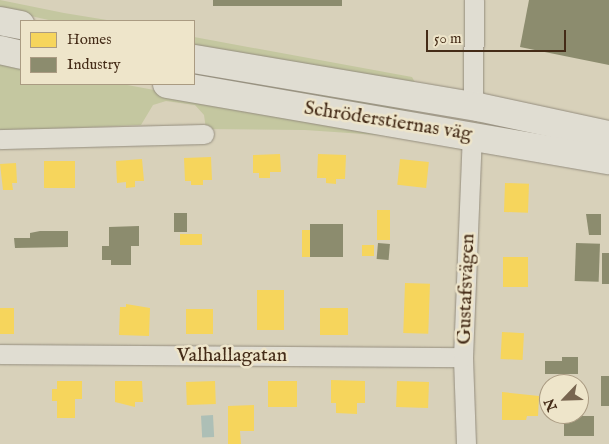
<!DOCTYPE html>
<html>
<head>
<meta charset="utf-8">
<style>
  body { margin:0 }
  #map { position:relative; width:609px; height:444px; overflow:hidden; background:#d8d1ba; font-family:"IM FELL English",serif }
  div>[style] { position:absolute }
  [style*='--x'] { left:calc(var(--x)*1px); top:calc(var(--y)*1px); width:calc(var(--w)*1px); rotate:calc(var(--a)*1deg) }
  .green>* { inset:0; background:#c4c7a0 }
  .water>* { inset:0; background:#adbfb6; transform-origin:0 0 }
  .homes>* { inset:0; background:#f6d55c; transform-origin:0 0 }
  .industry>* { inset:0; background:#8c8c6e; transform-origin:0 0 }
  .roads { filter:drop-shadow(0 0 1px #948d7e) drop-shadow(0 0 1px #948d7e) }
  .street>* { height:19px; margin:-9.5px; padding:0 9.5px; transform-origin:9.5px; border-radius:9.5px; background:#e0ddd2 }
  .secondary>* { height:28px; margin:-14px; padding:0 14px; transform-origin:14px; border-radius:14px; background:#e0ddd2 }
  span { translate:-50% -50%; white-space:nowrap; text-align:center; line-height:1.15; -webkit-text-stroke:5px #eee5ca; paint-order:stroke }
  .street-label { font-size:20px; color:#442b17 }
  .legend { position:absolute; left:20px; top:20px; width:175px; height:65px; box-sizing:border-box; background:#eee5ca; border:1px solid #aa9b82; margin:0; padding:6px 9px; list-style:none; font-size:15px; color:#442b17 }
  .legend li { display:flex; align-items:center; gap:10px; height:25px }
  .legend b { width:25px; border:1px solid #aa9b82 }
  .north { position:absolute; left:539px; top:374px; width:50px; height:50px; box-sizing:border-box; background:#eee5ca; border:1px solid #aa9b82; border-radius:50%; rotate:246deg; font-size:14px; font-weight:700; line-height:20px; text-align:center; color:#442b17 }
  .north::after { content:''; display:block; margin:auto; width:18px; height:22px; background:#786550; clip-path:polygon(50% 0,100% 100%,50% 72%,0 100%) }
  .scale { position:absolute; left:426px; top:30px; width:140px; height:22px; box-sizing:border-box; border:2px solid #442b17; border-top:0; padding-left:6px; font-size:15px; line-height:18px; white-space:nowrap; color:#442b17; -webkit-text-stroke:4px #eee5ca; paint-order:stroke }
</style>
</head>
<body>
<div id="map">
  <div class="green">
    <i style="clip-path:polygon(0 0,64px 13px,113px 21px,53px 21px,0 9px)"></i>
    <i style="clip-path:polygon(194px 37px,412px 77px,420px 92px,194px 49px)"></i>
    <i style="clip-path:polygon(0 63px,21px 67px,21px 84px,122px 84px,407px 137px,305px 130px,206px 129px,204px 115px,195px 105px,166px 101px,153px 105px,141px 125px,0 131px)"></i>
    <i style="clip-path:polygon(194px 67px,370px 100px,415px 113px,194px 79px)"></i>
  </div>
  <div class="water">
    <i style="left:213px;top:415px;width:22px;height:12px;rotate:87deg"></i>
  </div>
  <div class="homes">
    <i style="clip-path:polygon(280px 154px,281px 172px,270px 172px,270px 178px,259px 178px,259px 173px,253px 173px,253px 155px)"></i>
    <i style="clip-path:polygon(318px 154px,346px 155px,345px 179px,336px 179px,336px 184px,326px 183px,326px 178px,317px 178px)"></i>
    <i style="clip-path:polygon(211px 157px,212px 180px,203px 180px,203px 185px,191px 185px,191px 181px,185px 181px,184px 158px)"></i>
    <i style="clip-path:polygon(142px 159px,144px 181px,135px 181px,135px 187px,126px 188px,126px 182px,117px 183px,116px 161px)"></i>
    <i style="left:400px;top:159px;width:29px;height:26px;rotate:6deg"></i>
    <i style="left:44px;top:161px;width:31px;height:27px"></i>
    <i style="clip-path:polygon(16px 163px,17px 183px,12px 183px,13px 190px,3px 190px,0 164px)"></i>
    <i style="left:505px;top:183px;width:24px;height:29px;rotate:2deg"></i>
    <i style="left:377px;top:210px;width:13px;height:30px"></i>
    <i style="left:302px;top:230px;width:8px;height:27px"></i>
    <i style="left:180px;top:234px;width:22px;height:11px"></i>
    <i style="left:362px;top:245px;width:12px;height:11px"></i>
    <i style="left:503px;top:257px;width:25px;height:30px"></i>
    <i style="left:405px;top:283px;width:25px;height:50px;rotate:2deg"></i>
    <i style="left:257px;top:290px;width:27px;height:40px"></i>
    <i style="clip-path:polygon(126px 304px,150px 308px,149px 336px,119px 335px,120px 307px,126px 307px)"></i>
    <i style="left:0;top:308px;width:14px;height:26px"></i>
    <i style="left:320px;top:308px;width:28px;height:27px"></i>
    <i style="left:186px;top:309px;width:27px;height:25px"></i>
    <i style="left:502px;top:332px;width:22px;height:27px;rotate:3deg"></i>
    <i style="clip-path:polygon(331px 380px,365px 381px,365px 403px,357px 403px,357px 414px,336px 413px,336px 403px,331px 403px)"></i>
    <i style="clip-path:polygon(57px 381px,82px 381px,82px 399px,75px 399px,75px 418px,57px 418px,57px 401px,52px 401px,52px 389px,57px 389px)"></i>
    <i style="clip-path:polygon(115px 381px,142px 381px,143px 402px,135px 402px,135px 407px,115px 402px)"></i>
    <i style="left:215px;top:381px;width:23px;height:29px;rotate:88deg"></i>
    <i style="left:297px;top:381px;width:26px;height:29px;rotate:90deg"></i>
    <i style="left:397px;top:381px;width:32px;height:26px;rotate:2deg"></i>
    <i style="clip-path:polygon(502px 392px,539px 396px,538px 416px,527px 416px,526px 420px,502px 420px)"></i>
    <i style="clip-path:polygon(254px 405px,254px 431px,240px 431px,241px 444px,228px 444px,228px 406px)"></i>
  </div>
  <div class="industry">
    <i style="left:213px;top:0;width:129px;height:6px"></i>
    <i style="clip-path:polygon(529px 0,609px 0,609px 65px,520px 47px)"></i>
    <i style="left:174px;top:213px;width:13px;height:19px"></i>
    <i style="clip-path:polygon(586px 214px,601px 214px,601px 235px,589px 235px)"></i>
    <i style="left:310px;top:224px;width:33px;height:33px"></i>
    <i style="clip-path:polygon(139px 226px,139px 246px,131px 246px,131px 265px,111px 265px,111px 260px,102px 260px,102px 246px,109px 246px,109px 227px)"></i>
    <i style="clip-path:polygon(40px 231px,68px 231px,68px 247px,15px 248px,14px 238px,30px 238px,30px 233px)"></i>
    <i style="left:378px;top:243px;width:12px;height:16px;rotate:5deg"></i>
    <i style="left:576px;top:243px;width:24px;height:38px;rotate:2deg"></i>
    <i style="left:602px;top:253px;width:7px;height:31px"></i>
    <i style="clip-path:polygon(562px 357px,578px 357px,578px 374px,545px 374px,545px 361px,562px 361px)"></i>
    <i style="left:601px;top:376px;width:8px;height:30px"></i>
    <i style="left:564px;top:416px;width:30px;height:20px"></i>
  </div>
  <div class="roads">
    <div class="street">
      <i style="--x:473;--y:106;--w:106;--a:-89.5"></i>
      <i style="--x:0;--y:139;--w:204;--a:-1.4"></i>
      <i style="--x:0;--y:354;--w:463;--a:0.4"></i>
      <i style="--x:466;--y:444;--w:87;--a:-92"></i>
      <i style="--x:463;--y:357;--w:223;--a:-87.7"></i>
    </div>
    <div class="secondary">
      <i style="--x:0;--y:21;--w:21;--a:11"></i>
      <i style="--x:0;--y:50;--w:22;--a:13"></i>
      <i style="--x:194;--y:59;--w:288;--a:9.6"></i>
      <i style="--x:478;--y:107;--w:134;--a:12.1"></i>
      <i style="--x:167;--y:84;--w:448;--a:9.8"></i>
    </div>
  </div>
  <div class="street-label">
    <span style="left:388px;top:121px;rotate:9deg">Schröderstiernas väg</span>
    <span style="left:466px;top:289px;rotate:-88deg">Gustafsvägen</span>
    <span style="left:232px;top:355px">Valhallagatan</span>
  </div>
  <ul class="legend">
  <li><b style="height:14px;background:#f6d55c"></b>Homes</li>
  <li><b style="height:14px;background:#8c8c6e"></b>Industry</li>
  </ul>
  <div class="north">N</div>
  <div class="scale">50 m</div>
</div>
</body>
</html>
